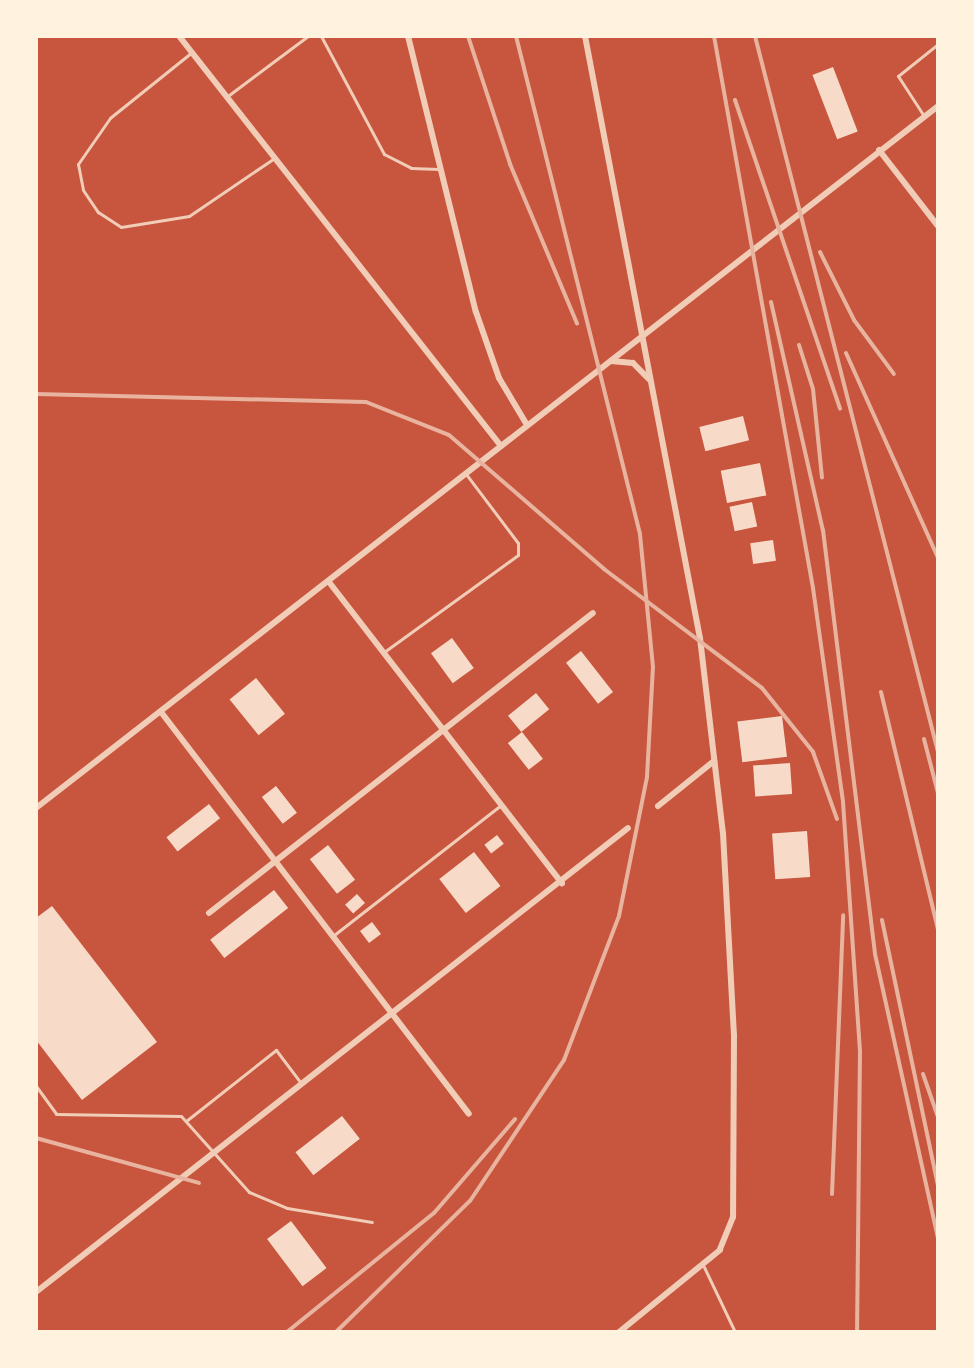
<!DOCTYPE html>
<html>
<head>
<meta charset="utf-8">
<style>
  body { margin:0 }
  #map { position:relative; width:974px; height:1368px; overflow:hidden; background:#c8553d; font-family:"Archivo Narrow",sans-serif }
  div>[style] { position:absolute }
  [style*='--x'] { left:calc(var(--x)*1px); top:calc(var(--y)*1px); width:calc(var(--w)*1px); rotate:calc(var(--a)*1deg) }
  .building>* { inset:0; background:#f7dbc8; transform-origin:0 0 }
  .service>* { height:3px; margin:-1.5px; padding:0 1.5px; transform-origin:1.5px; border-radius:1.5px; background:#f1ccb7 }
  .minor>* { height:6px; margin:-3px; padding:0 3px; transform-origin:3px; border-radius:3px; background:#f1ccb7 }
  .rail>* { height:4px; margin:-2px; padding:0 2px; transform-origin:2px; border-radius:2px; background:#e9b49f }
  span { translate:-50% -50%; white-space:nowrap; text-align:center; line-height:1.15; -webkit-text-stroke:7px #fff3e0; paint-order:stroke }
  .frame { position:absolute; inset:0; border:38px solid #fff3e0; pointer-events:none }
</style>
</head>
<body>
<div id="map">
  <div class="building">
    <i style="left:833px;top:67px;width:69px;height:22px;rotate:69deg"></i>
    <i style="left:743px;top:416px;width:25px;height:45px;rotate:76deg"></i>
    <i style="left:760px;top:463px;width:33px;height:40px;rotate:79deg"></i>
    <i style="left:752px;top:502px;width:25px;height:23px;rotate:78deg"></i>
    <i style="left:773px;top:540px;width:21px;height:23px;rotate:82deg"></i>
    <i style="left:452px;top:638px;width:37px;height:26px;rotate:54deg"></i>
    <i style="left:581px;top:651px;width:52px;height:19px;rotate:52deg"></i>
    <i style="left:256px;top:678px;width:46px;height:34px;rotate:51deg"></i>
    <i style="left:536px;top:693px;width:21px;height:36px;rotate:51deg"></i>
    <i style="left:782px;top:716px;width:41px;height:45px;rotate:83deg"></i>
    <i style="left:522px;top:732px;width:34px;height:18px;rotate:52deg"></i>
    <i style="left:790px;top:763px;width:31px;height:37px;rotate:86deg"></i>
    <i style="left:276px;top:786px;width:34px;height:18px;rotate:52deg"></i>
    <i style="left:209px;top:804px;width:18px;height:54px;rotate:52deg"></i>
    <i style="left:807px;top:831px;width:46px;height:35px;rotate:86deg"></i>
    <i style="left:497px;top:835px;width:11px;height:16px;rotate:52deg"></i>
    <i style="left:328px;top:845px;width:44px;height:23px;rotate:52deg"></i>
    <i style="left:474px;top:852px;width:43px;height:44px;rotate:52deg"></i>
    <i style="left:274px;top:890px;width:23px;height:81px;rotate:52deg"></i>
    <i style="left:357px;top:894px;width:12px;height:16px;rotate:48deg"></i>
    <i style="clip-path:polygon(52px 906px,157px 1042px,82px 1100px,36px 1040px,36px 918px)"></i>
    <i style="left:372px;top:922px;width:15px;height:15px;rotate:53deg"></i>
    <i style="left:342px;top:1116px;width:29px;height:59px;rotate:52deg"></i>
    <i style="left:291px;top:1221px;width:59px;height:30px;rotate:53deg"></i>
  </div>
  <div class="service">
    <i style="--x:321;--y:36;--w:134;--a:61.9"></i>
    <i style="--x:384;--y:154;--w:30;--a:27"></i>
    <i style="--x:411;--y:168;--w:28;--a:2"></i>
    <i style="--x:192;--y:52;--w:105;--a:141.2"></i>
    <i style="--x:110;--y:118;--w:56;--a:124.8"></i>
    <i style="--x:78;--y:164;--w:26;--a:79"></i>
    <i style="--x:83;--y:190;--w:27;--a:56"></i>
    <i style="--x:98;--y:212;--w:27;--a:33"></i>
    <i style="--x:121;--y:227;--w:69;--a:-9.2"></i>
    <i style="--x:189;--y:216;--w:102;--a:-34.2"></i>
    <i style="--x:229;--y:95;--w:99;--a:-36.8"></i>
    <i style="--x:924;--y:116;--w:48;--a:-123"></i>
    <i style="--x:898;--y:76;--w:51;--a:-38.7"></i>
    <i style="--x:938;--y:462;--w:29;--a:90"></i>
    <i style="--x:384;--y:652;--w:165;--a:-35.9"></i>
    <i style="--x:518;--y:555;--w:12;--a:-90"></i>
    <i style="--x:518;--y:543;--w:86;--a:-127"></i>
    <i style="--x:334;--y:935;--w:212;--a:-37.9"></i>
    <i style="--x:36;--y:1086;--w:34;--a:54"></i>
    <i style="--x:56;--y:1114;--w:125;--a:0.9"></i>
    <i style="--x:181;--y:1116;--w:102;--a:48.2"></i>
    <i style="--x:249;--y:1192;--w:41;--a:22.8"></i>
    <i style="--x:287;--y:1208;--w:86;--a:9.4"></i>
    <i style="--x:186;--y:1121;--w:115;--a:-38.3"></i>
    <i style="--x:276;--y:1050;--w:40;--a:53"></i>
    <i style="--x:704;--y:1267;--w:72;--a:64.5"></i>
  </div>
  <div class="minor">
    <i style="--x:179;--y:36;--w:521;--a:51.86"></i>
    <i style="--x:408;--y:36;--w:284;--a:76.2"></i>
    <i style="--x:476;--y:312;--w:70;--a:70.8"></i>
    <i style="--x:499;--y:378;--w:55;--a:59.2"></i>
    <i style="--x:585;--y:36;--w:613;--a:79.19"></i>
    <i style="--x:700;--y:638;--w:196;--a:83.3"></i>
    <i style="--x:723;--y:833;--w:202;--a:86.9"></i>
    <i style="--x:734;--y:1035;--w:182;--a:90.3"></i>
    <i style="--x:733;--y:1217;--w:35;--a:112"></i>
    <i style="--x:720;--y:1250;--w:130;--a:140.9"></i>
    <i style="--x:879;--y:150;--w:96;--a:52.2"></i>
    <i style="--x:611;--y:361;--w:22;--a:5"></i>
    <i style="--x:633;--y:363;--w:23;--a:45"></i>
    <i style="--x:329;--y:582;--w:381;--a:52.3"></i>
    <i style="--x:161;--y:712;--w:506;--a:52.54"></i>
    <i style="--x:658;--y:806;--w:72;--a:-38.8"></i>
    <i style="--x:36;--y:808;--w:1143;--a:-37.89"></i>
    <i style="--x:209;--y:913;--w:487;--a:-38"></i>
    <i style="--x:36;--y:1292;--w:752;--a:-38.09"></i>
  </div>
  <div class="rail">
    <i style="--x:468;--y:36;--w:135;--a:71.8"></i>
    <i style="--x:510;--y:164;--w:173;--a:67.2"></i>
    <i style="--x:714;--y:36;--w:561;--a:79.83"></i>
    <i style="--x:813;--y:588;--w:216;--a:82"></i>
    <i style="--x:843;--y:802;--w:250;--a:86.1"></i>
    <i style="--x:860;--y:1051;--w:281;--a:90.6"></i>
    <i style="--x:755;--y:36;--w:739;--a:75.66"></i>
    <i style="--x:735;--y:100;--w:326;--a:71.2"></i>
    <i style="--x:820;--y:252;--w:76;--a:63.4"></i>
    <i style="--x:854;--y:320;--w:67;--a:53.5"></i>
    <i style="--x:771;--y:302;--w:234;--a:77.2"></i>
    <i style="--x:823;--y:530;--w:427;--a:83"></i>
    <i style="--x:875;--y:954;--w:291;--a:77.5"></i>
    <i style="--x:799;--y:345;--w:46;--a:72.3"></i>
    <i style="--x:813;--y:389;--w:89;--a:84.2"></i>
    <i style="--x:846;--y:353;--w:225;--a:65.8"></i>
    <i style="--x:36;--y:394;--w:330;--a:1.4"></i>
    <i style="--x:366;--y:402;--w:89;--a:21.7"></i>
    <i style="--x:449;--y:435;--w:205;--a:40.8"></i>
    <i style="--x:604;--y:569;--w:198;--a:37"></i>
    <i style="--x:762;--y:688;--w:82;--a:51.4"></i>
    <i style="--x:813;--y:752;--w:71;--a:70.3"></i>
    <i style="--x:881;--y:692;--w:245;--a:76.5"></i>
    <i style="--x:924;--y:739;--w:56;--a:75.5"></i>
    <i style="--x:882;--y:920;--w:272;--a:78.1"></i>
    <i style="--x:923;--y:1074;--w:46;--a:70.8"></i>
    <i style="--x:36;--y:1138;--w:169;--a:15.4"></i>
    <i style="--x:832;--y:1194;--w:279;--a:-87.7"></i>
    <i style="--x:287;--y:1332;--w:189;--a:-39"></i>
    <i style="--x:434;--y:1213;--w:124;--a:-49.2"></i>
    <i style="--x:336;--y:1332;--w:187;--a:-44.4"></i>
    <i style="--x:470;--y:1201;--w:169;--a:-56.3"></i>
    <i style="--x:564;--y:1060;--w:154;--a:-69.1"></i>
    <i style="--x:619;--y:916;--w:142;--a:-78.6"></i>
    <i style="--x:647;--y:777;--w:110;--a:-86.9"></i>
    <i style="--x:653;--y:667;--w:134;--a:-95.6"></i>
    <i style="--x:640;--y:534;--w:513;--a:-103.98"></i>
  </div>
  <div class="frame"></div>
</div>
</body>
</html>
